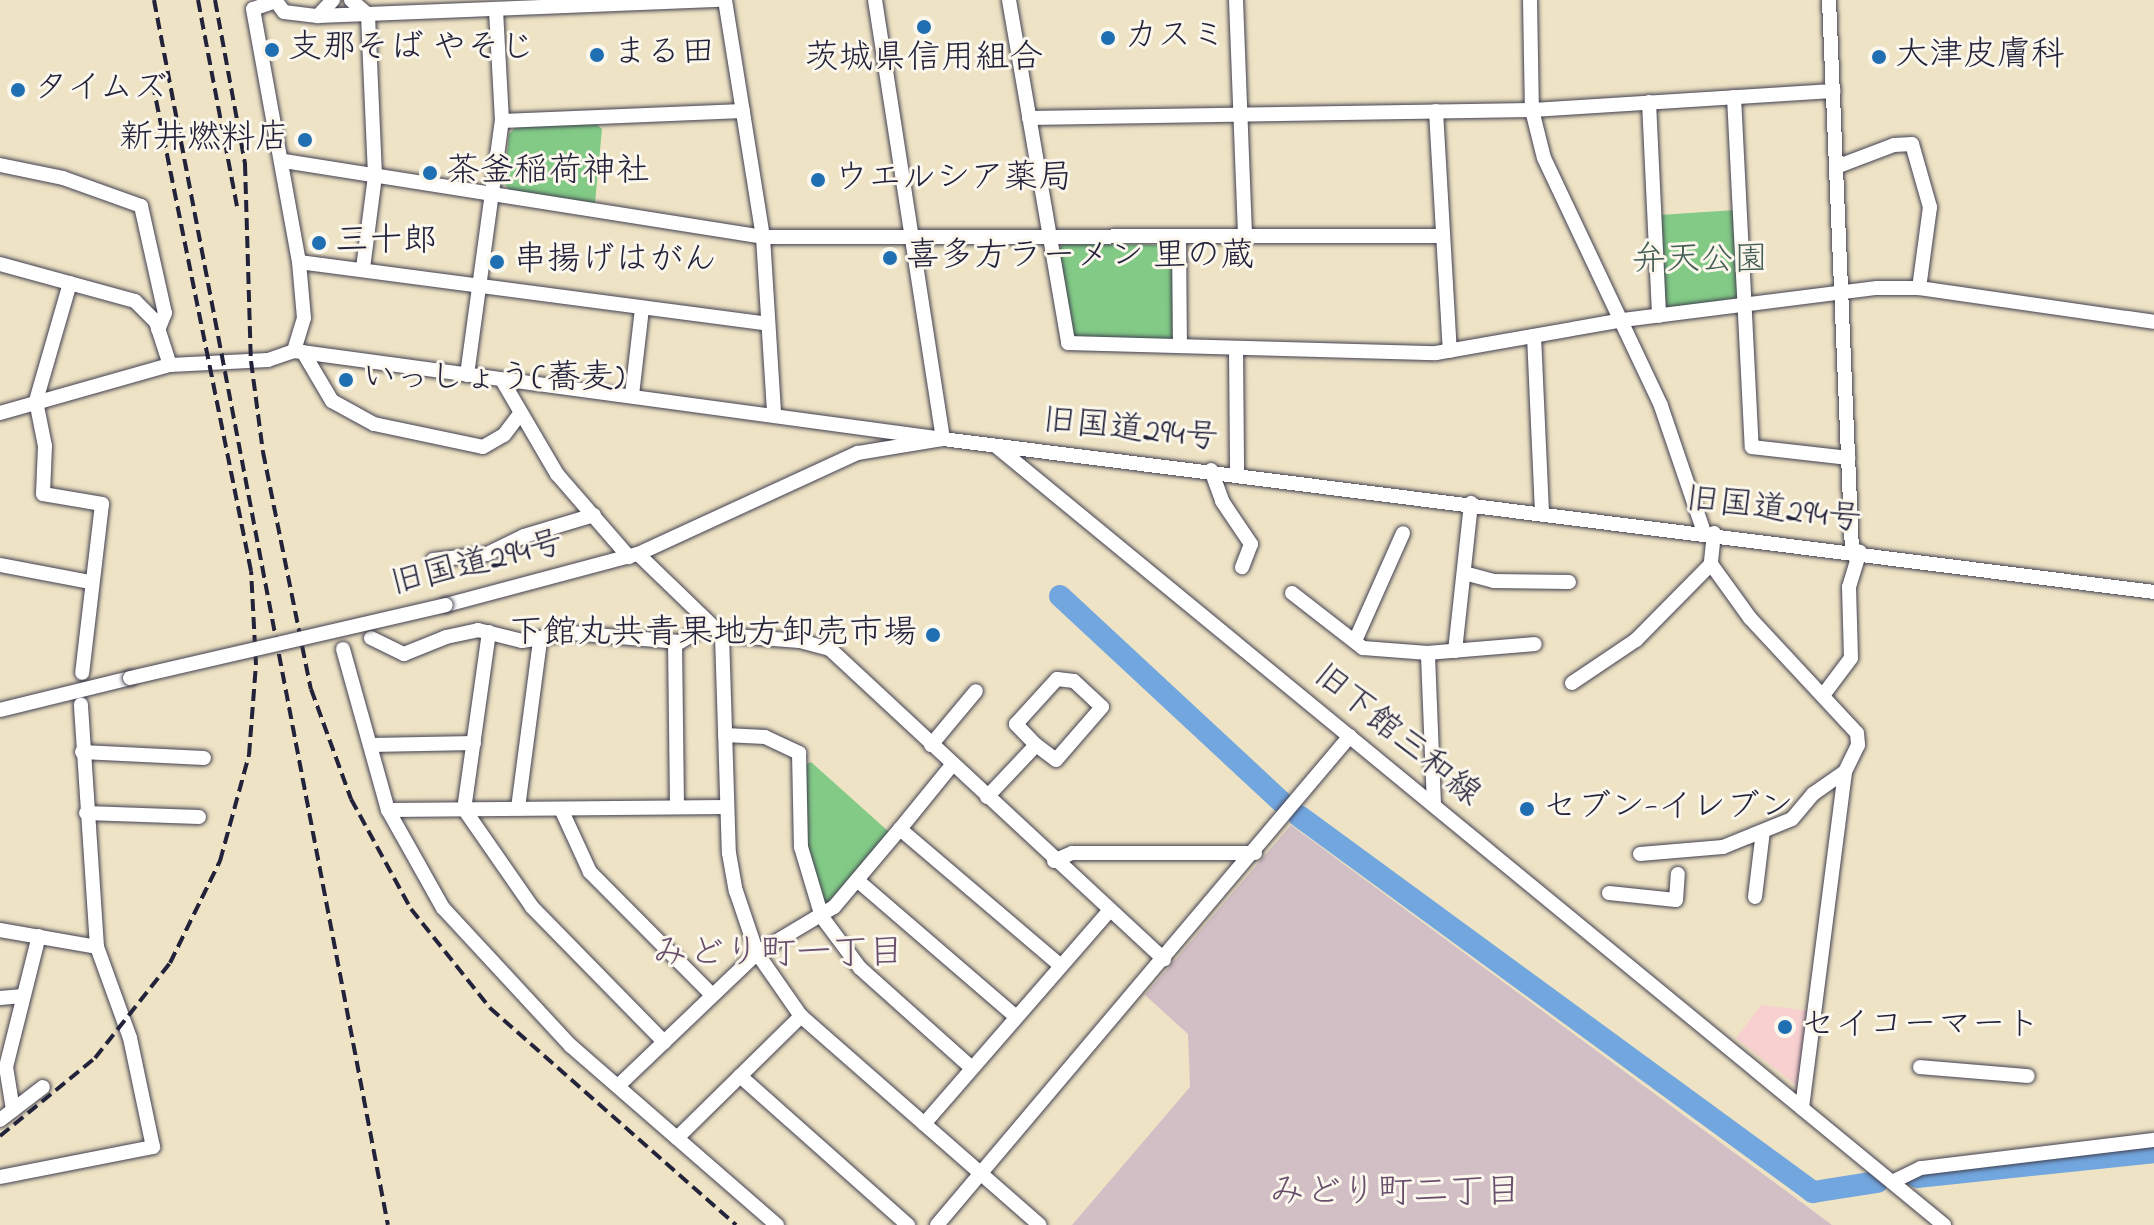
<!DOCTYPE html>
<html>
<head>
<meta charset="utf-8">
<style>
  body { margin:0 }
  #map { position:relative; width:2154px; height:1225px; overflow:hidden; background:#eee3c4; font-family:"Indie Flower","Klee One",sans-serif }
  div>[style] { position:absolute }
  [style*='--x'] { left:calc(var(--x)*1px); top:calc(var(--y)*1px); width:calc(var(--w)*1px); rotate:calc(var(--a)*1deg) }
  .built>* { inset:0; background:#f7d0cf }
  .industrial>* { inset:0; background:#d2bec5 }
  .green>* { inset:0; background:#82ca86 }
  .river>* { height:22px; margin:-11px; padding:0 11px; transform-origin:11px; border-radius:11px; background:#71a6de }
  .roads { filter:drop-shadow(0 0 2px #413f50) drop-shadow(0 0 2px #413f50) }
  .minor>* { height:14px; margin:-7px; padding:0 7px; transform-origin:7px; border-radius:7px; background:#fff }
  .rail>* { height:4px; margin-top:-2px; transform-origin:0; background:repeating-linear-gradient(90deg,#22223b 0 12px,transparent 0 18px) }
  .bridges { filter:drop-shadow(0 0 2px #413f50) drop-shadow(0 0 2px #413f50) }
  .minor-bridge>* { height:14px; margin:-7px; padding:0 7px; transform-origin:7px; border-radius:7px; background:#fff }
  .dots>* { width:22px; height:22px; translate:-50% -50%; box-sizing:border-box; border:4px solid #fbf7ec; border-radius:50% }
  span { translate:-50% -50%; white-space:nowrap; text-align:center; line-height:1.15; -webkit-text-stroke:6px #fbf7ec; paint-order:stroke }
  .poi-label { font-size:34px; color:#22223b }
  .left { translate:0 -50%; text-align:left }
  .right { translate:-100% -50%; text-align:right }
  .park-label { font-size:34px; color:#445d55 }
  .street-label { font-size:34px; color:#22223b }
  .neighbourhood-label { font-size:36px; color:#684f6d }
</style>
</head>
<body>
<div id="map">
  <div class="built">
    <i style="clip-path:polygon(1761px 1005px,1810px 1011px,1802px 1090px,1736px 1038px)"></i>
  </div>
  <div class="industrial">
    <i style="clip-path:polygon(1291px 825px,1832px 1225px,1072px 1225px,1190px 1087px,1188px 1034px,1145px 995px)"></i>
  </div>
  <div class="green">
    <i style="clip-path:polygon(595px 123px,602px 129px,595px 203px,509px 190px,504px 183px,509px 134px,518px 125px)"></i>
    <i style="clip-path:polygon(1735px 210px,1739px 295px,1733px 303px,1674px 313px,1665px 306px,1660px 215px)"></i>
    <i style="clip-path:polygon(1063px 244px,1170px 245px,1176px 253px,1175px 340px,1077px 338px,1071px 333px,1057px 252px)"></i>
    <i style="clip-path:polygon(811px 762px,889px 832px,829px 903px,823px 902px,808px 857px,805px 765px)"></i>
  </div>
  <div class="river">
    <i style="--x:1060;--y:596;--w:303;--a:42.9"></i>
    <i style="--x:1299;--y:816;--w:637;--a:36.19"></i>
    <i style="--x:1813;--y:1192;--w:65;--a:-8.9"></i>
    <i style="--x:1917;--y:1177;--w:238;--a:-6"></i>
  </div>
  <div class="roads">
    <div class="minor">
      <i style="--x:275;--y:0;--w:15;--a:53"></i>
      <i style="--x:284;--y:12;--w:34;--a:7"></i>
      <i style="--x:318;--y:16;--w:403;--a:-2.3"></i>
      <i style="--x:351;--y:0;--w:23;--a:41"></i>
      <i style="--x:368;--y:15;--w:161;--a:87.5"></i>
      <i style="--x:375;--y:176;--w:94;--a:97.4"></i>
      <i style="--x:725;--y:0;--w:240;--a:80.9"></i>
      <i style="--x:763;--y:237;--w:177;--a:86.4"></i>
      <i style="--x:1009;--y:0;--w:348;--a:80.2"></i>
      <i style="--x:1068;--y:343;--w:368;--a:1.6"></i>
      <i style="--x:1436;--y:353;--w:190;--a:-10"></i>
      <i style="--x:1623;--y:320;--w:256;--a:-7.2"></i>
      <i style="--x:1877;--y:288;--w:42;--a:0"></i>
      <i style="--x:1919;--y:288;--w:237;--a:8.2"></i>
      <i style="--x:1236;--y:0;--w:236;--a:87.8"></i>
      <i style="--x:1530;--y:0;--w:110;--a:89"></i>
      <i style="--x:1532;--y:110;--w:49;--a:76"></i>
      <i style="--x:1544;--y:158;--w:274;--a:64.7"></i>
      <i style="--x:1661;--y:406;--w:133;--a:71.2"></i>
      <i style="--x:1829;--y:0;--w:551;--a:87.61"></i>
      <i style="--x:276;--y:1;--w:24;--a:161"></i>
      <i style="--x:253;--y:9;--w:257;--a:79.7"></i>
      <i style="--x:299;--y:262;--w:56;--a:84.9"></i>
      <i style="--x:304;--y:318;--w:34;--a:107"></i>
      <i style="--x:318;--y:16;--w:22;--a:-47"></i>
      <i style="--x:1734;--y:97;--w:350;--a:87.1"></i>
      <i style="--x:1752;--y:447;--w:97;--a:6.5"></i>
      <i style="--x:1649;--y:102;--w:214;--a:87.3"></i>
      <i style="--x:1436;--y:111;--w:240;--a:86.7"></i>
      <i style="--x:1029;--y:118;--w:503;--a:-0.91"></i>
      <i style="--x:1532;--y:110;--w:302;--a:-3.6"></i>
      <i style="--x:502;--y:121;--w:241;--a:-2.4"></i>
      <i style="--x:284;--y:161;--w:485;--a:9"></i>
      <i style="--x:763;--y:237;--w:680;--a:-0.08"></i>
      <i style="--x:0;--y:165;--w:64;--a:11.7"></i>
      <i style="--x:63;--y:178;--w:83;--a:19.7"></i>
      <i style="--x:141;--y:206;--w:110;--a:77.4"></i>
      <i style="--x:165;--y:313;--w:18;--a:112"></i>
      <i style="--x:1836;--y:167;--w:62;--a:-20.8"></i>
      <i style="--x:1894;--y:145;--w:18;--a:-3"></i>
      <i style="--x:1912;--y:144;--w:66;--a:74.1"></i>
      <i style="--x:1930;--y:207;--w:82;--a:97.7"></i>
      <i style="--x:1179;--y:237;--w:108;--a:89.5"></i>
      <i style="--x:299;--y:262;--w:472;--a:7.5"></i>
      <i style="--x:0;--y:264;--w:140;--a:15.3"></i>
      <i style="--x:135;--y:301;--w:30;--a:45"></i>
      <i style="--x:156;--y:322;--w:45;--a:72"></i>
      <i style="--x:70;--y:283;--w:123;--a:106.1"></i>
      <i style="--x:36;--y:401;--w:46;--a:78.7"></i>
      <i style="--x:45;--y:446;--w:48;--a:92.4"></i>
      <i style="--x:43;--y:494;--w:60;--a:9.6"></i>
      <i style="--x:102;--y:504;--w:170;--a:96.7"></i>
      <i style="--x:1534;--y:336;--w:176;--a:87.4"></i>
      <i style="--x:1236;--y:348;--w:125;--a:89.5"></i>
      <i style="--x:303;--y:352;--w:57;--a:59.4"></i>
      <i style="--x:332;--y:401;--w:48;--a:28.7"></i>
      <i style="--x:374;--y:424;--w:111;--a:11.9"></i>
      <i style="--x:483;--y:447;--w:24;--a:-30"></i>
      <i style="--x:504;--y:435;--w:26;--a:-53"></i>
      <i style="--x:467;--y:375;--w:256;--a:-82.2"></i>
      <i style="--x:502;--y:121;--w:112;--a:-93.1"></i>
      <i style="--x:502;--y:380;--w:109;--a:59.7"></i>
      <i style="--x:557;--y:474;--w:110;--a:49.1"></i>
      <i style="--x:632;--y:395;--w:88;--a:-83.4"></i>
      <i style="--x:0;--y:413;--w:177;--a:-15.8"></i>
      <i style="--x:170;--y:365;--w:98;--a:-2.9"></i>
      <i style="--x:268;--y:360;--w:28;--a:-19"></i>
      <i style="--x:294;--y:351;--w:655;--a:7.72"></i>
      <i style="--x:943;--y:439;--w:444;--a:-98.8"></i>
      <i style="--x:996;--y:446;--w:1227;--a:39.41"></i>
      <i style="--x:1211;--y:470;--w:33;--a:70"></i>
      <i style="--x:1222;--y:501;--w:52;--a:56"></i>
      <i style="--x:1251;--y:544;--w:25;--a:111"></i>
      <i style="--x:1714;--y:533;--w:31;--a:96"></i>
      <i style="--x:1711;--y:564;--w:67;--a:54.2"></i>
      <i style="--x:1750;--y:618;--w:157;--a:47.1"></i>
      <i style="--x:1857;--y:733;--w:12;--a:85"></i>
      <i style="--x:1858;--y:745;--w:30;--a:116"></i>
      <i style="--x:1845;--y:772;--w:339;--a:97.3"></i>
      <i style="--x:638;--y:554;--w:117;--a:44"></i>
      <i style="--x:722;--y:635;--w:78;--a:4.4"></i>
      <i style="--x:800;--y:641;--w:31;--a:15"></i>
      <i style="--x:830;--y:649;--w:456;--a:42.9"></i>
      <i style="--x:433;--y:560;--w:54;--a:-6.3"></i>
      <i style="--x:487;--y:554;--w:41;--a:-25.9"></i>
      <i style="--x:524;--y:536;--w:73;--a:-16.7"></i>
      <i style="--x:0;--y:565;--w:92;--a:10.7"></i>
      <i style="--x:1464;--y:573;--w:31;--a:15"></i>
      <i style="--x:1494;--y:581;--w:75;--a:0.8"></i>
      <i style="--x:1292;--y:593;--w:90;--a:37.8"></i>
      <i style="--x:1363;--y:648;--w:65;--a:4.4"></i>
      <i style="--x:446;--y:605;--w:199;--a:-14.9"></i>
      <i style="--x:638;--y:554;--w:242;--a:-24.7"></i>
      <i style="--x:858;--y:453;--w:86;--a:-9.4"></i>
      <i style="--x:943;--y:439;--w:1221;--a:7.2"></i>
      <i style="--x:489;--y:632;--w:179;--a:98"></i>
      <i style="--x:464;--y:809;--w:119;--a:55.2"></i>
      <i style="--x:532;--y:907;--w:189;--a:45.6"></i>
      <i style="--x:722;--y:635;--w:218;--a:88.2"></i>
      <i style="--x:729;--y:853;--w:39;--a:80"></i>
      <i style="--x:736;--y:891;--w:65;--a:71.3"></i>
      <i style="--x:757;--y:953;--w:77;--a:55.1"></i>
      <i style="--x:801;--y:1016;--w:317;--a:41.2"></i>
      <i style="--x:371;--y:638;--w:37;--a:26"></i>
      <i style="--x:404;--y:654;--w:45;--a:-22"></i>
      <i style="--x:446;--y:637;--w:33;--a:-12"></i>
      <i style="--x:478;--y:630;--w:45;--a:14"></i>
      <i style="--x:522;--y:641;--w:50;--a:-9.3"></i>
      <i style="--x:571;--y:633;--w:109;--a:4.7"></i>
      <i style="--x:680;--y:642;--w:35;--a:-31"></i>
      <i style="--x:1355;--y:641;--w:118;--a:-66"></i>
      <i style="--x:675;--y:642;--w:165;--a:89.3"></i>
      <i style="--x:343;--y:649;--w:167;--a:74.4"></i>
      <i style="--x:388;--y:810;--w:112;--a:60.7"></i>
      <i style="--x:443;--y:908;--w:188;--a:47.2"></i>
      <i style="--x:571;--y:1046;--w:273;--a:41"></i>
      <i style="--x:1455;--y:651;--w:149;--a:-83.8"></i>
      <i style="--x:1572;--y:683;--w:77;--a:-33.9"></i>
      <i style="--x:1636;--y:640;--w:107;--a:-45.4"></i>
      <i style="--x:1824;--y:694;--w:45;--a:-53.1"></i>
      <i style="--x:1851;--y:658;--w:71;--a:-91.6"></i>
      <i style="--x:1849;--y:587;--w:37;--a:-73"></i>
      <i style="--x:0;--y:710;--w:134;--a:-13.8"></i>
      <i style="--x:725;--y:735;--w:40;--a:2.9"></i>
      <i style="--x:765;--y:737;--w:38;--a:25"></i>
      <i style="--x:799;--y:753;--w:94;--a:88.8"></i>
      <i style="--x:801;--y:847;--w:73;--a:73.3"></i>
      <i style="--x:822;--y:917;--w:64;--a:53.3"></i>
      <i style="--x:860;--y:968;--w:150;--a:41.8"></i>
      <i style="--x:371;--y:745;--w:103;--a:-1.1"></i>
      <i style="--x:931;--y:745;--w:70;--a:-50.2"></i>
      <i style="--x:82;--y:752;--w:122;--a:2.8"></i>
      <i style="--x:987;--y:797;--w:71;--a:-46.7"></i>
      <i style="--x:1036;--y:745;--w:29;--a:-134"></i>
      <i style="--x:1016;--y:724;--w:61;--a:-47.7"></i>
      <i style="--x:1057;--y:679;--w:17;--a:7"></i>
      <i style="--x:1074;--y:681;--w:38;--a:43"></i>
      <i style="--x:1102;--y:707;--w:70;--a:131"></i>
      <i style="--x:1056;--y:760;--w:25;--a:-143"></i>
      <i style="--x:1434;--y:805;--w:152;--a:-92.3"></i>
      <i style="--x:1428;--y:653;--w:107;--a:-4.8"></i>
      <i style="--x:518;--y:808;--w:168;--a:-82.5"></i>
      <i style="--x:561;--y:809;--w:69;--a:65.3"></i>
      <i style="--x:590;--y:872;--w:173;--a:45.2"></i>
      <i style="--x:388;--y:810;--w:338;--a:-0.5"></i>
      <i style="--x:86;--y:813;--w:113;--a:2"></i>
      <i style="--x:900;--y:829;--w:82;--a:-50.9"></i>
      <i style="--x:1640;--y:854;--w:83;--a:-4.8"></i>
      <i style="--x:1723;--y:847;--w:74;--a:-22.1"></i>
      <i style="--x:1792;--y:819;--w:33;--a:-50"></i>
      <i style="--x:1813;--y:794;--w:39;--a:-35"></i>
      <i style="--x:1054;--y:861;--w:20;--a:-24"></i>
      <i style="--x:1072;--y:853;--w:183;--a:0"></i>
      <i style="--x:857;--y:880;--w:210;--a:40.7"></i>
      <i style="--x:1609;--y:893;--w:67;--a:6"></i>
      <i style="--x:1676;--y:900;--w:26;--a:-86"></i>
      <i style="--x:1755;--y:897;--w:66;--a:-83.1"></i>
      <i style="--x:0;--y:930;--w:98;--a:9.9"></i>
      <i style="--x:0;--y:998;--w:23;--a:-5"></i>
      <i style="--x:1920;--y:1067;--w:108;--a:4.8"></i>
      <i style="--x:740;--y:1076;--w:225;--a:41.6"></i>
      <i style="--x:618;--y:1086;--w:192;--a:-43.7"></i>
      <i style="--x:757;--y:953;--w:90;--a:-30.9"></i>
      <i style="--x:834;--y:907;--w:102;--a:-49.8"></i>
      <i style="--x:900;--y:829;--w:211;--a:40.4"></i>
      <i style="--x:13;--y:1110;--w:44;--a:-99.2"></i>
      <i style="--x:6;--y:1067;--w:135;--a:-75.9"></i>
      <i style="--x:0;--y:1120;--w:54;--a:-37.5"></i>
      <i style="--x:924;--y:1124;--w:284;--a:-49"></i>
      <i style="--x:677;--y:1138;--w:174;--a:-44.5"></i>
      <i style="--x:0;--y:1177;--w:156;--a:-11.1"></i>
      <i style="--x:153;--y:1147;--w:111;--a:-101.9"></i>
      <i style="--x:130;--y:1038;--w:97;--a:-109.9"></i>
      <i style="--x:97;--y:947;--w:243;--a:-93.8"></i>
      <i style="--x:1892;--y:1182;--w:32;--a:-26"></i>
      <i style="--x:1921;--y:1168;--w:235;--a:-6.9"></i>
      <i style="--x:937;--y:1225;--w:640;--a:-49.82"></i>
    </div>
  </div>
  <div class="rail">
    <i style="--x:154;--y:0;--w:1247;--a:79.19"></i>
    <i style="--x:198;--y:0;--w:210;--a:79.3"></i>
    <i style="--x:215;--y:0;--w:167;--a:79.6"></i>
    <i style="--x:245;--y:164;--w:197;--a:88.3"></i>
    <i style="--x:251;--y:361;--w:92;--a:82.5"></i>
    <i style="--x:263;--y:452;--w:242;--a:78.6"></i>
    <i style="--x:311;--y:689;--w:117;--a:70"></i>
    <i style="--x:351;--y:799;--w:125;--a:61.4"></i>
    <i style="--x:411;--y:909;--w:127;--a:51.4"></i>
    <i style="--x:490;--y:1008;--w:328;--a:41.4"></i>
    <i style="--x:0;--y:1136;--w:123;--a:-39.4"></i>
    <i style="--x:95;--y:1058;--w:121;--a:-51.7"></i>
    <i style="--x:170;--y:963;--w:114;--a:-63.9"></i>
    <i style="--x:220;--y:861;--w:110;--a:-74.7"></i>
    <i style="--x:249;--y:755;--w:90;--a:-85.6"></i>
    <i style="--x:256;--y:665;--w:94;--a:-93"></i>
    <i style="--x:251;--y:571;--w:506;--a:-101.4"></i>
  </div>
  <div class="bridges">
    <div class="minor-bridge">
      <i style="--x:130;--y:678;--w:324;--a:-13"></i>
    </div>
  </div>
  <div class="dots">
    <i style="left:924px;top:27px;background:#1f6fb2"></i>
    <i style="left:1108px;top:38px;background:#1f6fb2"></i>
    <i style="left:272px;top:50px;background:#1f6fb2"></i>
    <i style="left:597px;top:55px;background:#1f6fb2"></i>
    <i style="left:1879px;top:57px;background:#1f6fb2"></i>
    <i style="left:18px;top:90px;background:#1f6fb2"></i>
    <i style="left:305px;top:140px;background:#1f6fb2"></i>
    <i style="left:430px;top:173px;background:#1f6fb2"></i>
    <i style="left:818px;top:180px;background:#1f6fb2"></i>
    <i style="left:319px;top:243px;background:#1f6fb2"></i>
    <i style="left:890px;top:258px;background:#1f6fb2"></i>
    <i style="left:497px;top:262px;background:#1f6fb2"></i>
    <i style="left:346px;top:380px;background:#1f6fb2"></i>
    <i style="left:933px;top:635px;background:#1f6fb2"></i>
    <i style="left:1527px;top:809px;background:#1f6fb2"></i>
    <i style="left:1785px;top:1027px;background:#1f6fb2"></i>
  </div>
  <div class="poi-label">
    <span class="left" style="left:1124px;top:38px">カスミ</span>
    <span class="left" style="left:288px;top:50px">支那そば やそじ</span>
    <span class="left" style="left:613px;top:55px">まる田</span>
    <span class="left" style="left:1895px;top:57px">大津皮膚科</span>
    <span style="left:924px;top:60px">茨城県信用組合</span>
    <span class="left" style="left:34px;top:90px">タイムズ</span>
    <span class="right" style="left:289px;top:140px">新井燃料店</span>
    <span class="left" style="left:446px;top:173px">茶釜稲荷神社</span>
    <span class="left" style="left:834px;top:180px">ウエルシア薬局</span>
    <span class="left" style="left:335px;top:243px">三十郎</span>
    <span class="left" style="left:906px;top:258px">喜多方ラーメン 里の蔵</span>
    <span class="left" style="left:513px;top:262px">串揚げはがん</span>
    <span class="left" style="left:362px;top:380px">いっしょう(蕎麦)</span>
    <span class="right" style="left:917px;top:635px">下館丸共青果地方卸売市場</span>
    <span class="left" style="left:1543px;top:809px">セブン-イレブン</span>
    <span class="left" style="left:1801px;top:1027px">セイコーマート</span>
  </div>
  <div class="park-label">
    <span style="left:1700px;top:262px">弁天公園</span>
  </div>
  <div class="street-label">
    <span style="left:1130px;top:431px;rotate:6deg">旧国道294号</span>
    <span style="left:1773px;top:511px;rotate:7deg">旧国道294号</span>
    <span style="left:477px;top:565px;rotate:-14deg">旧国道294号</span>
    <span style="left:1396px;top:736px;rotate:39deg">旧下館三和線</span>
  </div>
  <div class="neighbourhood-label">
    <span style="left:778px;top:955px">みどり町一丁目</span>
    <span style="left:1395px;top:1194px">みどり町二丁目</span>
  </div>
</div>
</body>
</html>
